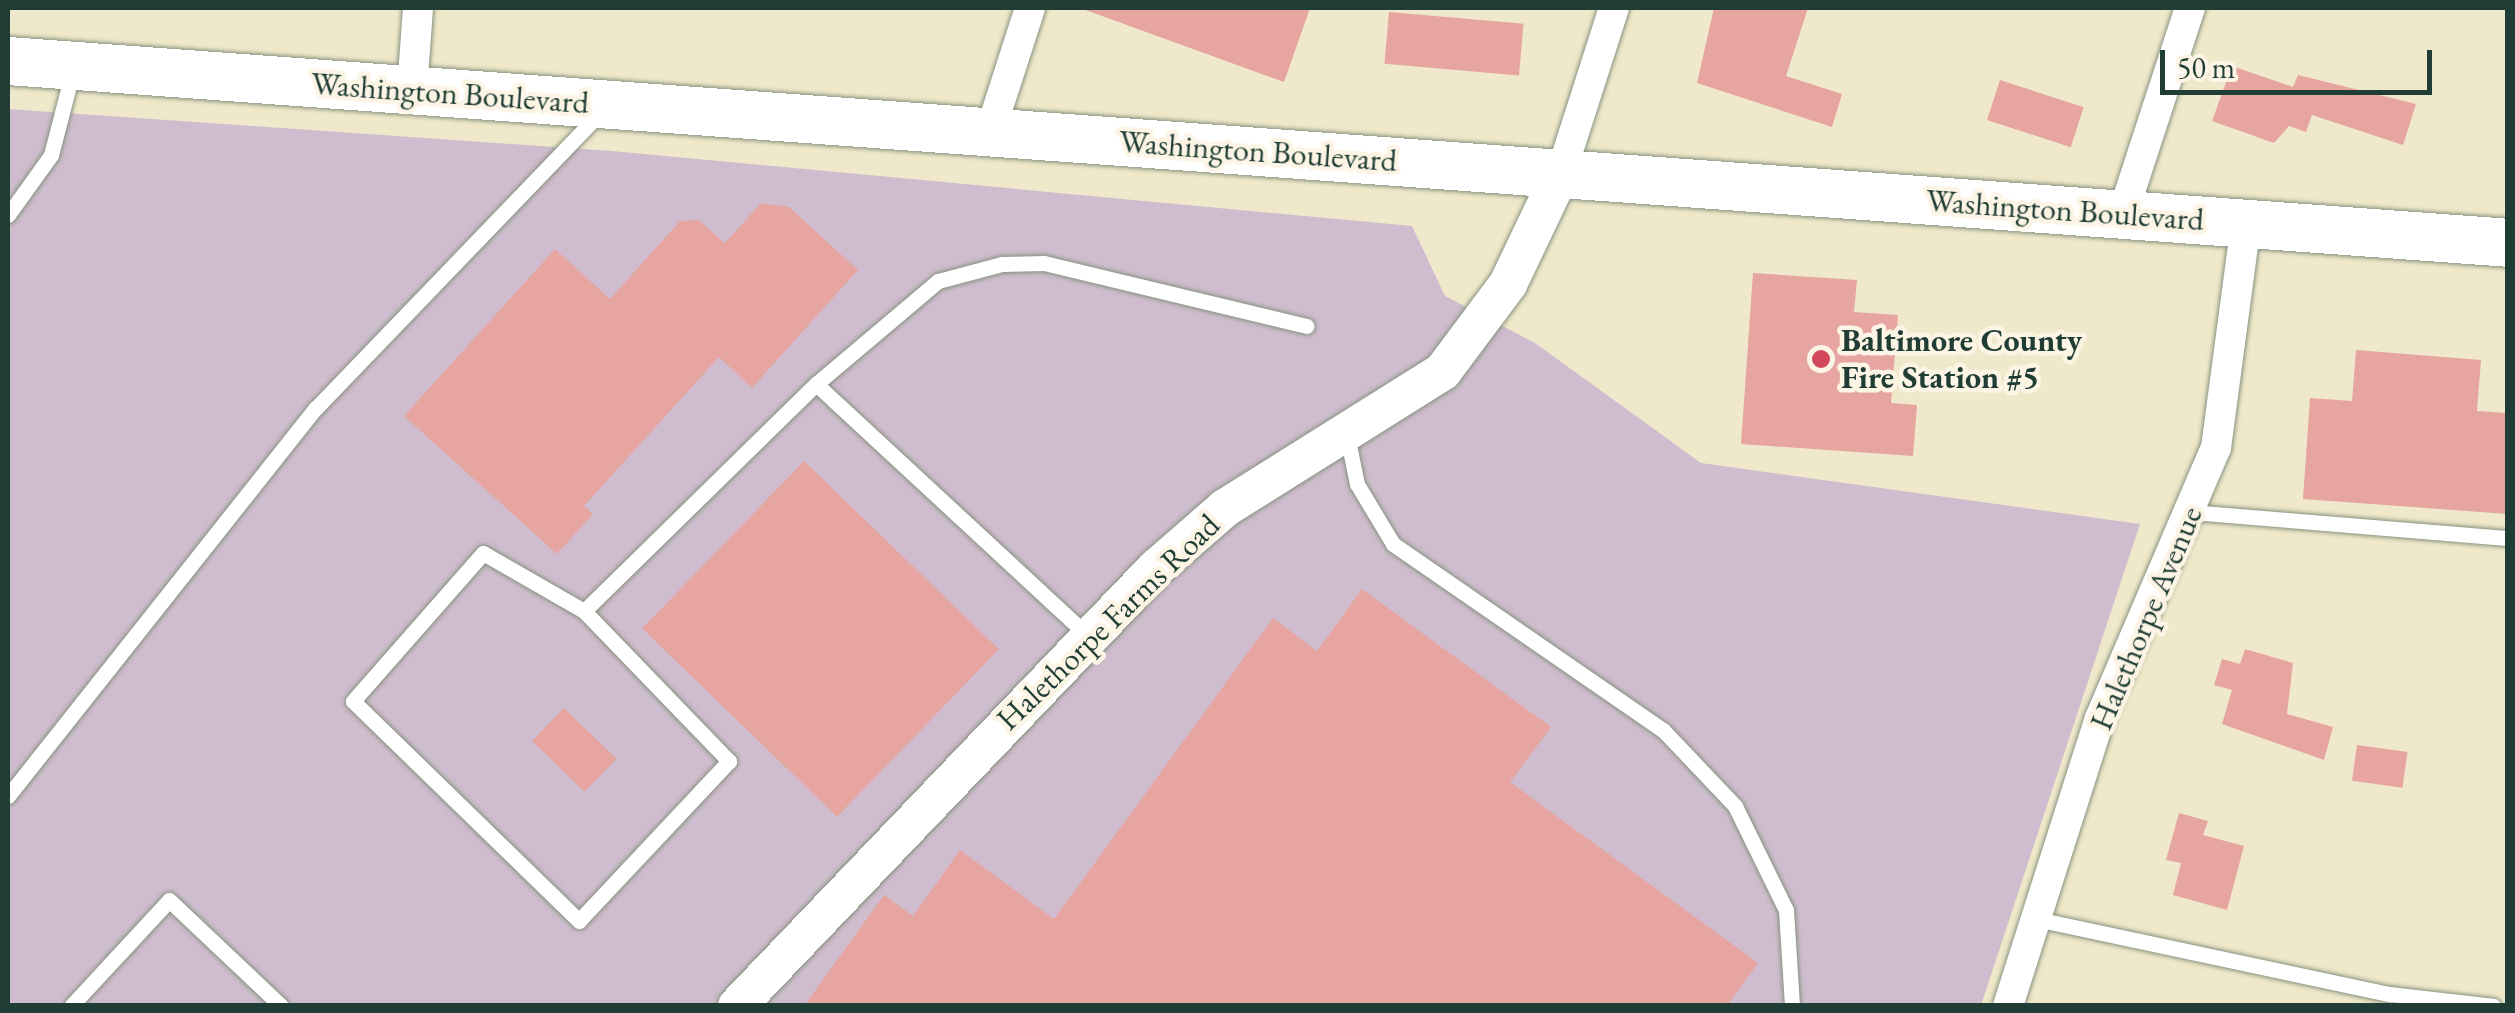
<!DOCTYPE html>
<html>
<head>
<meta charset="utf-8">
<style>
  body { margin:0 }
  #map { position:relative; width:2515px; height:1013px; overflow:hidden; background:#efe8ca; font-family:"EB Garamond",serif }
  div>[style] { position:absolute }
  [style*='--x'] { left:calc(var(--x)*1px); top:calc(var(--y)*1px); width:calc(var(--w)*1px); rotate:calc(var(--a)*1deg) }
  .industrial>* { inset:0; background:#cfbdcf }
  .building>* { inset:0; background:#e6a5a1; transform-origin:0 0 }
  .roads { filter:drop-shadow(0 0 2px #87927f) drop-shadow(0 0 2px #87927f) }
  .service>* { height:15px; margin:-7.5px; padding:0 7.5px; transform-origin:7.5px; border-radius:7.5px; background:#fff }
  .minor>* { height:30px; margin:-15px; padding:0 15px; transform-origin:15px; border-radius:15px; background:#fff }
  .tertiary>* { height:38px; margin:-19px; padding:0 19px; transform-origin:19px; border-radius:19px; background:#fff }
  .primary>* { height:48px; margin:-24px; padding:0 24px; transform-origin:24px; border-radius:24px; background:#fff }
  .dots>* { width:28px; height:28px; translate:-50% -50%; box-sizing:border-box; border:5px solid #fcf5e5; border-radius:50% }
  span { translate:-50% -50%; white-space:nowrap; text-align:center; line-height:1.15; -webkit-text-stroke:9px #fcf5e5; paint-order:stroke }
  .street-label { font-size:32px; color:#1f3d34 }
  .poi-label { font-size:32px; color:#1f3d34; font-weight:700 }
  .left { translate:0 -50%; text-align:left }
  .frame { position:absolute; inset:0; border:10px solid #1f3d34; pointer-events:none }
  .scale { position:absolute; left:2160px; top:50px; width:272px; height:45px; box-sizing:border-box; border:5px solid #1f3d34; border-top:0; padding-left:12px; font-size:30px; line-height:35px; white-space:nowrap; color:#1f3d34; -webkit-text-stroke:8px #fcf5e5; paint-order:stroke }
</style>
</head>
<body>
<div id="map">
  <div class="industrial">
    <i style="clip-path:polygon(8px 109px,612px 151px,1412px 226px,1445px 296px,1535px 343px,1701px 463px,2140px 524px,1981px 1005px,8px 1005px)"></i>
  </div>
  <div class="building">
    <i style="clip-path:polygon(1080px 8px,1310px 8px,1284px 82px)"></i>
    <i style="clip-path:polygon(1714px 8px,1808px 8px,1786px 76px,1842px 94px,1832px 127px,1697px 83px)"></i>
    <i style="left:1389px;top:12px;width:135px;height:52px;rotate:5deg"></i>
    <i style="clip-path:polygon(2232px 66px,2293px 87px,2298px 75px,2416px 104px,2403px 145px,2312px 115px,2306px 132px,2289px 126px,2274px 143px,2212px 121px)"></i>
    <i style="left:2000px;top:80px;width:88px;height:42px;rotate:18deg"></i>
    <i style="clip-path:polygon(761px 203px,789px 207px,858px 270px,752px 388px,719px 357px,584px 506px,593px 514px,557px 554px,404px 416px,555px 249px,610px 299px,680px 221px,698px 220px,725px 243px)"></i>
    <i style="clip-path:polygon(1753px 273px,1857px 280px,1854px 312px,1898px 315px,1891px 403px,1917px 405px,1913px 456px,1741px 444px)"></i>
    <i style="clip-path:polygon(2356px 350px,2481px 360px,2477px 411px,2508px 413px,2508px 514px,2303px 499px,2310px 398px,2352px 401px)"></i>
    <i style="left:804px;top:461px;width:271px;height:233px;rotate:44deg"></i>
    <i style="clip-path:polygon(1362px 589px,1551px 727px,1510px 782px,1758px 963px,1727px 1006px,804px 1006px,884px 895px,913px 916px,960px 850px,1054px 919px,1273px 618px,1317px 651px)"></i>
    <i style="clip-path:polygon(2245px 649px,2293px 663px,2287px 714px,2333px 727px,2324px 760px,2222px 724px,2232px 690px,2214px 685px,2222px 659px,2240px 664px)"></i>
    <i style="left:564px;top:708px;width:73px;height:46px;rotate:44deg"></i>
    <i style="left:2357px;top:745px;width:51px;height:36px;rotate:8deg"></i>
    <i style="clip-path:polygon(2179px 813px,2208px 821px,2203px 835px,2244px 846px,2227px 910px,2173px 895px,2181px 863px,2166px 860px)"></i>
  </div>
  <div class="roads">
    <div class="service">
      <i style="--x:8;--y:215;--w:74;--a:-54.4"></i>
      <i style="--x:51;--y:155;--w:88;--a:-75.5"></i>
      <i style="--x:816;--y:384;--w:160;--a:-40.2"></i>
      <i style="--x:938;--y:281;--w:66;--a:-14.9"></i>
      <i style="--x:1002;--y:264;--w:42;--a:-1.4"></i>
      <i style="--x:1044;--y:263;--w:270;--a:13.5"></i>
      <i style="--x:1347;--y:435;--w:50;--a:78.5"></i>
      <i style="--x:1357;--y:484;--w:70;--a:59"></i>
      <i style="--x:1393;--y:544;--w:328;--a:34.6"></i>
      <i style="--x:1663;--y:730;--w:105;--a:46.5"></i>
      <i style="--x:1735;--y:806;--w:116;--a:63.9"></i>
      <i style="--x:1786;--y:910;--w:96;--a:86.4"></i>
      <i style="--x:2191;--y:512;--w:318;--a:4.7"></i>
      <i style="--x:584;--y:611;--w:209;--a:46"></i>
      <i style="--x:729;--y:761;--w:219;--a:133.2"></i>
      <i style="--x:579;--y:921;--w:315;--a:-135.8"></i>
      <i style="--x:353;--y:701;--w:197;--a:-48.7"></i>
      <i style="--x:483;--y:553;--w:116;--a:29.9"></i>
      <i style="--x:584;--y:611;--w:325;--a:-44.4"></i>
      <i style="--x:816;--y:384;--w:368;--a:42.8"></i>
      <i style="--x:8;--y:796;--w:495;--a:-51.6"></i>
      <i style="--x:316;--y:408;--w:409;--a:-46.1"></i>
      <i style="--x:2036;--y:919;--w:362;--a:12"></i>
      <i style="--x:2390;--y:994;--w:104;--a:6.6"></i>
      <i style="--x:71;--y:1006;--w:144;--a:-47.2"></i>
      <i style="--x:169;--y:900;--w:154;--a:43.4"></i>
    </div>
    <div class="minor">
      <i style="--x:412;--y:90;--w:82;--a:-85.8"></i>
      <i style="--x:990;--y:132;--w:130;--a:-72.1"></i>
      <i style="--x:1561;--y:173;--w:173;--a:-72.2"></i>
      <i style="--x:2123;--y:213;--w:216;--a:-71.9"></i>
      <i style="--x:2008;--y:1006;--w:302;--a:-72.3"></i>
      <i style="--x:2100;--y:718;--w:294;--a:-66.8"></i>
      <i style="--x:2216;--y:448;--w:227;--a:-82.4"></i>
    </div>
    <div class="tertiary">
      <i style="--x:737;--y:1006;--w:606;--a:-46.27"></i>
      <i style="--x:1156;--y:568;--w:91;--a:-41"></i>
      <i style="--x:1225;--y:508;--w:257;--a:-32.1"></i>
      <i style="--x:1443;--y:371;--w:109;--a:-53.2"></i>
      <i style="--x:1508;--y:284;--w:123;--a:-64.5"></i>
    </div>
    <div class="primary">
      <i style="--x:8;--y:61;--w:2507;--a:4.16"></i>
    </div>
  </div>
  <div class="dots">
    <i style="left:1821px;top:359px;background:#d1495b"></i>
  </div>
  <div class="street-label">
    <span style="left:450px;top:93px;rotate:4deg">Washington Boulevard</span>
    <span style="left:1258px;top:151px;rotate:4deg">Washington Boulevard</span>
    <span style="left:2065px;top:210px;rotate:4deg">Washington Boulevard</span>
    <span style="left:2146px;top:618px;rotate:-67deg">Halethorpe Avenue</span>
    <span style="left:1108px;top:622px;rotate:-44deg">Halethorpe Farms Road</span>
  </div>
  <div class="poi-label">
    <span class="left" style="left:1841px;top:359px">Baltimore County<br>Fire Station #5</span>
  </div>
  <div class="frame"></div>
  <div class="scale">50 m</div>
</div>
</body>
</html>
